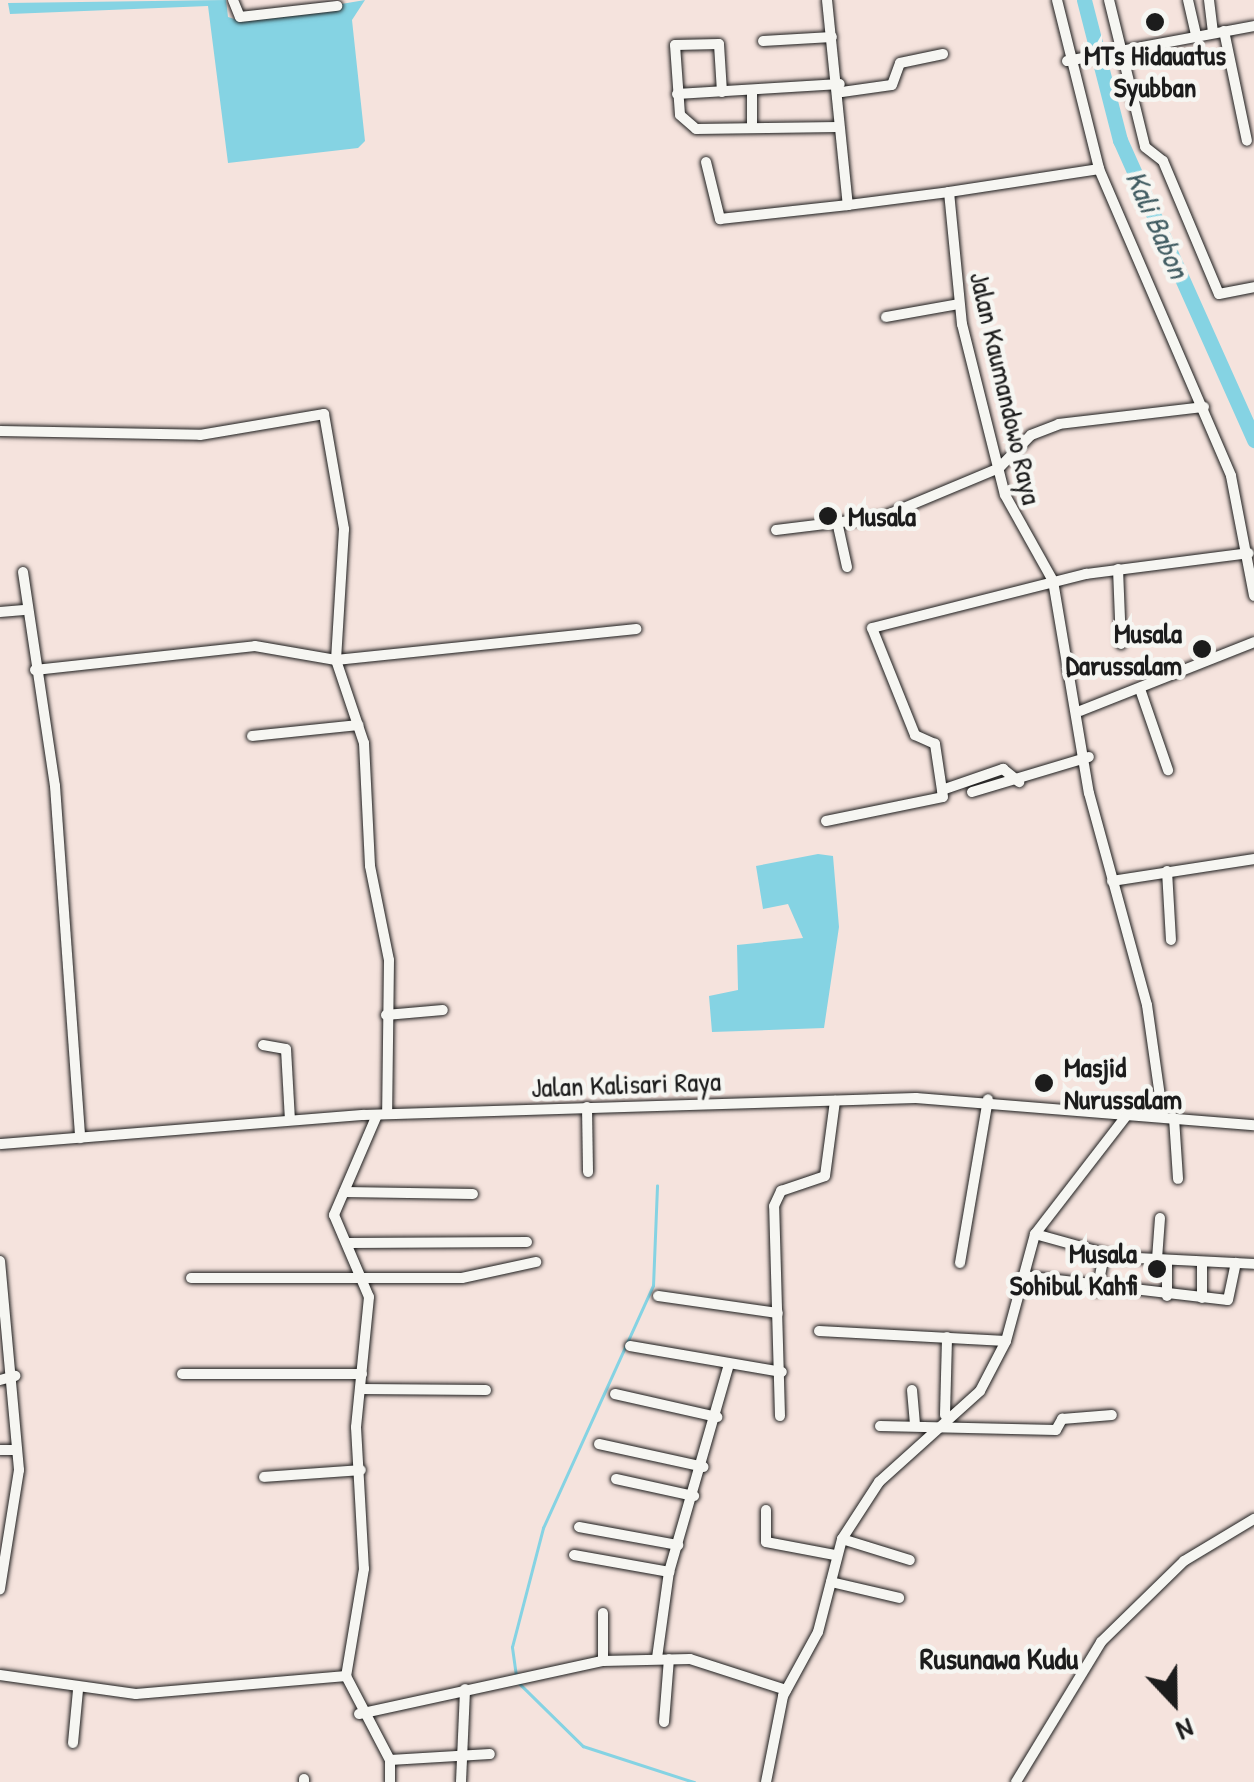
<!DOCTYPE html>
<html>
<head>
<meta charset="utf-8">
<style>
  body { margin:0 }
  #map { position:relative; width:1254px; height:1782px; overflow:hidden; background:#f5e3dd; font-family:"Patrick Hand",sans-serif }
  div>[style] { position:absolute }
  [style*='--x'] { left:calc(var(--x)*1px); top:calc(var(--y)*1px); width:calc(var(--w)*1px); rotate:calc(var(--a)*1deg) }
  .water>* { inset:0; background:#85d3e3 }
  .stream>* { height:2.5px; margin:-1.25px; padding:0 1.25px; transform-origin:1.25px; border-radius:1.25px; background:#85d3e3 }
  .river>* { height:15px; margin:-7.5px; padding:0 7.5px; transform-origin:7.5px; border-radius:7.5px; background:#85d3e3 }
  .roads { filter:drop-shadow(0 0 2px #1c1c1c) drop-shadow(0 0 2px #1c1c1c) }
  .minor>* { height:10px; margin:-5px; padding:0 5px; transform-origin:5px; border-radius:5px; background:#f6f6f2 }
  .dots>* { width:28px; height:28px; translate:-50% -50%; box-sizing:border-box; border:5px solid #f6f6f2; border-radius:50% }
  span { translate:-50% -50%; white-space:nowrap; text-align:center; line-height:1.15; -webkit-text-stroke:9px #f6f6f2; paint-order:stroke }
  .poi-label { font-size:28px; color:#1c1c1c; font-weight:700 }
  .left { translate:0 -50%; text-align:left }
  .right { translate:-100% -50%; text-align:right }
  .street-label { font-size:28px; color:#1c1c1c }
  .water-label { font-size:30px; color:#415c62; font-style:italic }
  .neighbourhood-label { font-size:30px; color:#1c1c1c; font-weight:700 }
  .north { position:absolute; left:1124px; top:1652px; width:100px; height:100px; -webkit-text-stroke:8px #f6f6f2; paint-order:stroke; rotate:158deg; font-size:28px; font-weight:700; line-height:40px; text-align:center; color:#1c1c1c }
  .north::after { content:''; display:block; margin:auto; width:35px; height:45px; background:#1c1c1c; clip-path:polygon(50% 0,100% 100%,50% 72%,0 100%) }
</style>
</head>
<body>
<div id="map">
  <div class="water">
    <i style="clip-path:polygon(226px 0,228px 17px,241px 21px,365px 0,352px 20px,365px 141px,358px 148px,228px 163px,208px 6px,10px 14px,8px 3px)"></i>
    <i style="clip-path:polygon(818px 854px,833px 856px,839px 927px,824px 1028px,712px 1032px,709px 996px,738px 990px,737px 945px,803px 938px,788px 904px,763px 909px,756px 866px)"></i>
  </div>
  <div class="stream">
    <i style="--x:516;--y:1676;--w:29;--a:-98"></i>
    <i style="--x:512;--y:1647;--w:123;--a:-75.4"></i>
    <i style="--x:543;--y:1528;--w:266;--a:-65.6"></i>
    <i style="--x:653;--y:1286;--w:100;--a:-87.7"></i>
    <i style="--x:519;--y:1683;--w:90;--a:44.5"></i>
    <i style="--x:583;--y:1746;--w:117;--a:18"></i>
  </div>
  <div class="river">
    <i style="--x:1084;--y:0;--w:145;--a:75.6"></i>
    <i style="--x:1120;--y:140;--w:329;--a:65.9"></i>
  </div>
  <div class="roads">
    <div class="minor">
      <i style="--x:233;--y:0;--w:18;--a:68"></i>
      <i style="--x:240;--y:17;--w:98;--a:-6.5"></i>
      <i style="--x:827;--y:0;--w:206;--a:84.2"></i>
      <i style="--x:848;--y:205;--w:102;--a:-7.3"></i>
      <i style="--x:949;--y:192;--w:133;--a:84.4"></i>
      <i style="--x:962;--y:324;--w:176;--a:75.9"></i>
      <i style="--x:1005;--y:495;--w:98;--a:60.8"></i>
      <i style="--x:1053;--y:581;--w:215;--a:80.4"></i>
      <i style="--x:1089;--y:793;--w:220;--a:74.7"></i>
      <i style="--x:1147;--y:1005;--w:113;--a:81.9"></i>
      <i style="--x:1057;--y:0;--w:174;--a:76"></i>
      <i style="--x:1099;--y:169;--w:334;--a:66.7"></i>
      <i style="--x:1231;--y:476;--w:122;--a:79.1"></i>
      <i style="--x:1109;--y:0;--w:151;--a:76.2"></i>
      <i style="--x:1145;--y:147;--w:23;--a:38"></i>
      <i style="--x:1163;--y:161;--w:144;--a:67.2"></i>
      <i style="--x:1219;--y:294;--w:36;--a:-11"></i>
      <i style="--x:1188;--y:0;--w:37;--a:77"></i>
      <i style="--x:1209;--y:0;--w:33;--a:83"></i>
      <i style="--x:1224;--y:31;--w:112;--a:78.2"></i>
      <i style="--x:763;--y:41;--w:69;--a:-3.3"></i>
      <i style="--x:1067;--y:61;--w:190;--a:-10.6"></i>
      <i style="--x:752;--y:91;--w:37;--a:90"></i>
      <i style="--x:722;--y:92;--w:48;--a:-93.6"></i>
      <i style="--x:719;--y:44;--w:44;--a:178.7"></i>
      <i style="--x:675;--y:45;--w:70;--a:85.9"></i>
      <i style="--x:680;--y:115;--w:21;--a:41"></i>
      <i style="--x:696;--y:129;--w:142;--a:-0.8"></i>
      <i style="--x:842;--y:92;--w:50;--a:-8"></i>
      <i style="--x:892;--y:85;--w:23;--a:-70"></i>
      <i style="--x:900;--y:63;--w:44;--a:-11.8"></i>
      <i style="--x:677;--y:94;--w:163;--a:-3.5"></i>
      <i style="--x:706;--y:162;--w:59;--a:76.2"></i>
      <i style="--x:720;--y:219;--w:129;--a:-6.2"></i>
      <i style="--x:949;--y:192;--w:152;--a:-8.7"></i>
      <i style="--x:886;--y:317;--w:74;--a:-10.1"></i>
      <i style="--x:0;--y:431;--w:200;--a:1.1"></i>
      <i style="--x:200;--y:435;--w:126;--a:-9.6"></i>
      <i style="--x:324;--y:414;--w:117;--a:80.1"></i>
      <i style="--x:344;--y:529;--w:131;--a:93.5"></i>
      <i style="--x:336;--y:660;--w:88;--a:71.4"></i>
      <i style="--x:364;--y:743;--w:123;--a:87.2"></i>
      <i style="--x:370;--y:866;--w:96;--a:78.6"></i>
      <i style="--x:389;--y:960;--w:154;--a:90.7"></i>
      <i style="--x:838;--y:526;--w:42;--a:77.6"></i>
      <i style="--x:776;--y:530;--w:107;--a:-7"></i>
      <i style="--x:882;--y:517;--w:127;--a:-22.7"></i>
      <i style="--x:999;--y:468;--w:46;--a:-45.9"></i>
      <i style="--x:1031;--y:435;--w:30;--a:-21"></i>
      <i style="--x:1059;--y:424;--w:146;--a:-6.7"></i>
      <i style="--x:1118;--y:569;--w:75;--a:87.7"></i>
      <i style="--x:23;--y:572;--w:216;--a:81.5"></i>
      <i style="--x:55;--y:786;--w:353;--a:85.9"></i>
      <i style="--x:0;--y:612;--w:24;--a:-5"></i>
      <i style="--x:35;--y:670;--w:221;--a:-6.2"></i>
      <i style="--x:255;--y:646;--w:82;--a:9.8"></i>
      <i style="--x:336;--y:660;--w:302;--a:-5.9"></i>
      <i style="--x:1140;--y:689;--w:86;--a:70.9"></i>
      <i style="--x:1080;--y:711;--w:187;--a:-21.6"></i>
      <i style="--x:252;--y:736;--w:107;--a:-5.9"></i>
      <i style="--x:942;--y:790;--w:65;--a:-19"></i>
      <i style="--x:1003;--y:769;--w:21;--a:39"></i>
      <i style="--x:972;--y:792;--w:122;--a:-16.7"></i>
      <i style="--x:826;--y:821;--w:119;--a:-11.6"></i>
      <i style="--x:943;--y:797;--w:54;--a:-98.6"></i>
      <i style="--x:935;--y:744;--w:22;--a:-156"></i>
      <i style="--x:915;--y:735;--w:115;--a:-111.9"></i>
      <i style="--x:872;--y:628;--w:221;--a:-14.2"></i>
      <i style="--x:1086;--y:574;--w:164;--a:-7.3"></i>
      <i style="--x:1167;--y:871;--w:69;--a:86.7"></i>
      <i style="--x:1112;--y:881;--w:144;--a:-8.8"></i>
      <i style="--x:386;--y:1015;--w:57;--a:-5"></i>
      <i style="--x:263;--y:1045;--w:23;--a:10"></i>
      <i style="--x:286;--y:1049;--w:71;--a:86.8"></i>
      <i style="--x:587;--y:1107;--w:65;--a:89.1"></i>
      <i style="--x:377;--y:1115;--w:109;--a:113.3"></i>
      <i style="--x:334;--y:1215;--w:89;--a:66.9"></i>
      <i style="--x:369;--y:1297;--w:131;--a:95.7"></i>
      <i style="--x:356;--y:1427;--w:142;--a:86.8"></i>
      <i style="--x:364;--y:1569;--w:109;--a:99.5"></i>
      <i style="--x:346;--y:1676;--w:95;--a:62.4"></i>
      <i style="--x:390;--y:1760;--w:22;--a:90"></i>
      <i style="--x:1174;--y:1118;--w:61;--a:86.2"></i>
      <i style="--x:0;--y:1144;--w:364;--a:-4.6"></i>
      <i style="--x:363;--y:1115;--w:553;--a:-1.76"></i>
      <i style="--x:916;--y:1098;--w:339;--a:4.6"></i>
      <i style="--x:344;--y:1192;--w:129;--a:0.9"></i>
      <i style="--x:1035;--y:1234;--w:86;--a:15.5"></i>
      <i style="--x:1118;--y:1257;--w:136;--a:2.9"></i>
      <i style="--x:349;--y:1243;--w:178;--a:-0.3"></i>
      <i style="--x:1157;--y:1259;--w:41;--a:-85.8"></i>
      <i style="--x:0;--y:1261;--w:210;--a:84.8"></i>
      <i style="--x:19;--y:1470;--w:121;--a:99.1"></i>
      <i style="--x:960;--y:1263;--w:166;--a:-80.3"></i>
      <i style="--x:1023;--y:1276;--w:206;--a:6.7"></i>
      <i style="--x:1228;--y:1300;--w:38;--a:-78"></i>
      <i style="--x:191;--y:1278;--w:271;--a:0"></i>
      <i style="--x:462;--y:1278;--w:76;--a:-12.2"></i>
      <i style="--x:1097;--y:1291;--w:37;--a:-79"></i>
      <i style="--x:658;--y:1296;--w:121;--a:8.1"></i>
      <i style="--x:1167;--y:1296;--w:36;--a:-90"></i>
      <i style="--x:1202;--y:1298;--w:36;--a:-90"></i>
      <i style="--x:819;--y:1331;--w:187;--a:3.1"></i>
      <i style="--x:630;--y:1346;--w:154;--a:9.7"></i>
      <i style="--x:182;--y:1374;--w:180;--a:0"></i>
      <i style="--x:0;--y:1380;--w:16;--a:-15"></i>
      <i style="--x:360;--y:1389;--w:126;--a:0.5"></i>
      <i style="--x:912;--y:1390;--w:32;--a:85"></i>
      <i style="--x:615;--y:1394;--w:105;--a:12.7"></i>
      <i style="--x:945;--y:1415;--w:78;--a:-88.5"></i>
      <i style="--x:780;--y:1416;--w:210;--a:-91.6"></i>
      <i style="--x:774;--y:1206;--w:17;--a:-65"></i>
      <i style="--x:781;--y:1191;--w:46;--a:-18.8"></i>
      <i style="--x:825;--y:1176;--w:76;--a:-82.4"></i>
      <i style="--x:880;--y:1426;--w:176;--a:1.3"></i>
      <i style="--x:1056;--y:1430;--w:13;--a:-61"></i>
      <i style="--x:1062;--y:1419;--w:50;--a:-4.6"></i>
      <i style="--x:599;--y:1444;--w:107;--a:12.4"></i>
      <i style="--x:0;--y:1450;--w:17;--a:0"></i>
      <i style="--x:264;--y:1477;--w:97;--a:-4.1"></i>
      <i style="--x:616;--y:1479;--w:80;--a:12.3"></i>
      <i style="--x:766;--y:1510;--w:32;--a:90"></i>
      <i style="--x:766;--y:1542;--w:70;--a:10.7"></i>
      <i style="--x:579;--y:1527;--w:101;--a:10.3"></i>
      <i style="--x:842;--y:1539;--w:71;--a:17.2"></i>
      <i style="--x:574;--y:1555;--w:97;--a:10.1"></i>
      <i style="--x:831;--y:1582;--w:70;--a:13.2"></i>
      <i style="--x:657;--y:1658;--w:87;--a:-82.1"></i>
      <i style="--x:669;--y:1572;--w:213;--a:-73.9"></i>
      <i style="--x:603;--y:1661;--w:48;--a:-90"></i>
      <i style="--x:0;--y:1675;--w:137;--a:8"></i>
      <i style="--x:136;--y:1694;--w:211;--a:-4.9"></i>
      <i style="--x:359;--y:1714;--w:250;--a:-12.3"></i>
      <i style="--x:603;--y:1661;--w:87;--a:-1.3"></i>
      <i style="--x:690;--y:1659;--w:101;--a:17.9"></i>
      <i style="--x:664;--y:1722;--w:63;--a:-85.5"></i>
      <i style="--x:73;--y:1743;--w:53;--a:-84.6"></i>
      <i style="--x:390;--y:1760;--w:100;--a:-3.4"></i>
      <i style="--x:304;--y:1779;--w:3;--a:90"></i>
      <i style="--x:461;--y:1782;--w:93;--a:-87.5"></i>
      <i style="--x:766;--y:1782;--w:88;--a:-78.8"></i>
      <i style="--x:783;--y:1696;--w:73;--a:-61.3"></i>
      <i style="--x:818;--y:1632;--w:96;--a:-75.5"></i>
      <i style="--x:842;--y:1539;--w:68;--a:-57"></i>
      <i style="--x:879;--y:1482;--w:136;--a:-42"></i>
      <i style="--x:980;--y:1391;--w:56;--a:-62.5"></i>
      <i style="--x:1006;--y:1341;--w:111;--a:-74.8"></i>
      <i style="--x:1035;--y:1234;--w:150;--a:-52.3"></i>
      <i style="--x:1016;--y:1782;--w:164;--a:-58.7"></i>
      <i style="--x:1101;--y:1642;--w:116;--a:-44.3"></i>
      <i style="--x:1184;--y:1561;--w:82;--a:-31"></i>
    </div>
  </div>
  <div class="dots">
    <i style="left:1155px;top:22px;background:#1c1c1c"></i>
    <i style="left:828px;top:516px;background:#1c1c1c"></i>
    <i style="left:1202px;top:649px;background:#1c1c1c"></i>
    <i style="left:1044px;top:1083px;background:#1c1c1c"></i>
    <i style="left:1157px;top:1269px;background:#1c1c1c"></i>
  </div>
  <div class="poi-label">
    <span style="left:1155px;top:71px">MTs Hidauatus<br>Syubban</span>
    <span class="left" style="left:848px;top:516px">Musala</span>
    <span class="right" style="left:1182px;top:649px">Musala<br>Darussalam</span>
    <span class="left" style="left:1064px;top:1083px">Masjid<br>Nurussalam</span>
    <span class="right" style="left:1137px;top:1269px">Musala<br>Sohibul Kahfi</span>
  </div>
  <div class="street-label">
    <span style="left:1006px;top:388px;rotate:77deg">Jalan Kaumandowo Raya</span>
    <span style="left:626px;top:1084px;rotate:-2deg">Jalan Kalisari Raya</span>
  </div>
  <div class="water-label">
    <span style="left:1158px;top:224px;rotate:66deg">Kali Babon</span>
  </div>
  <div class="neighbourhood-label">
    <span style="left:999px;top:1658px">Rusunawa Kudu</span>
  </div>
  <div class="north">N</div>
</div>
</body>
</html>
